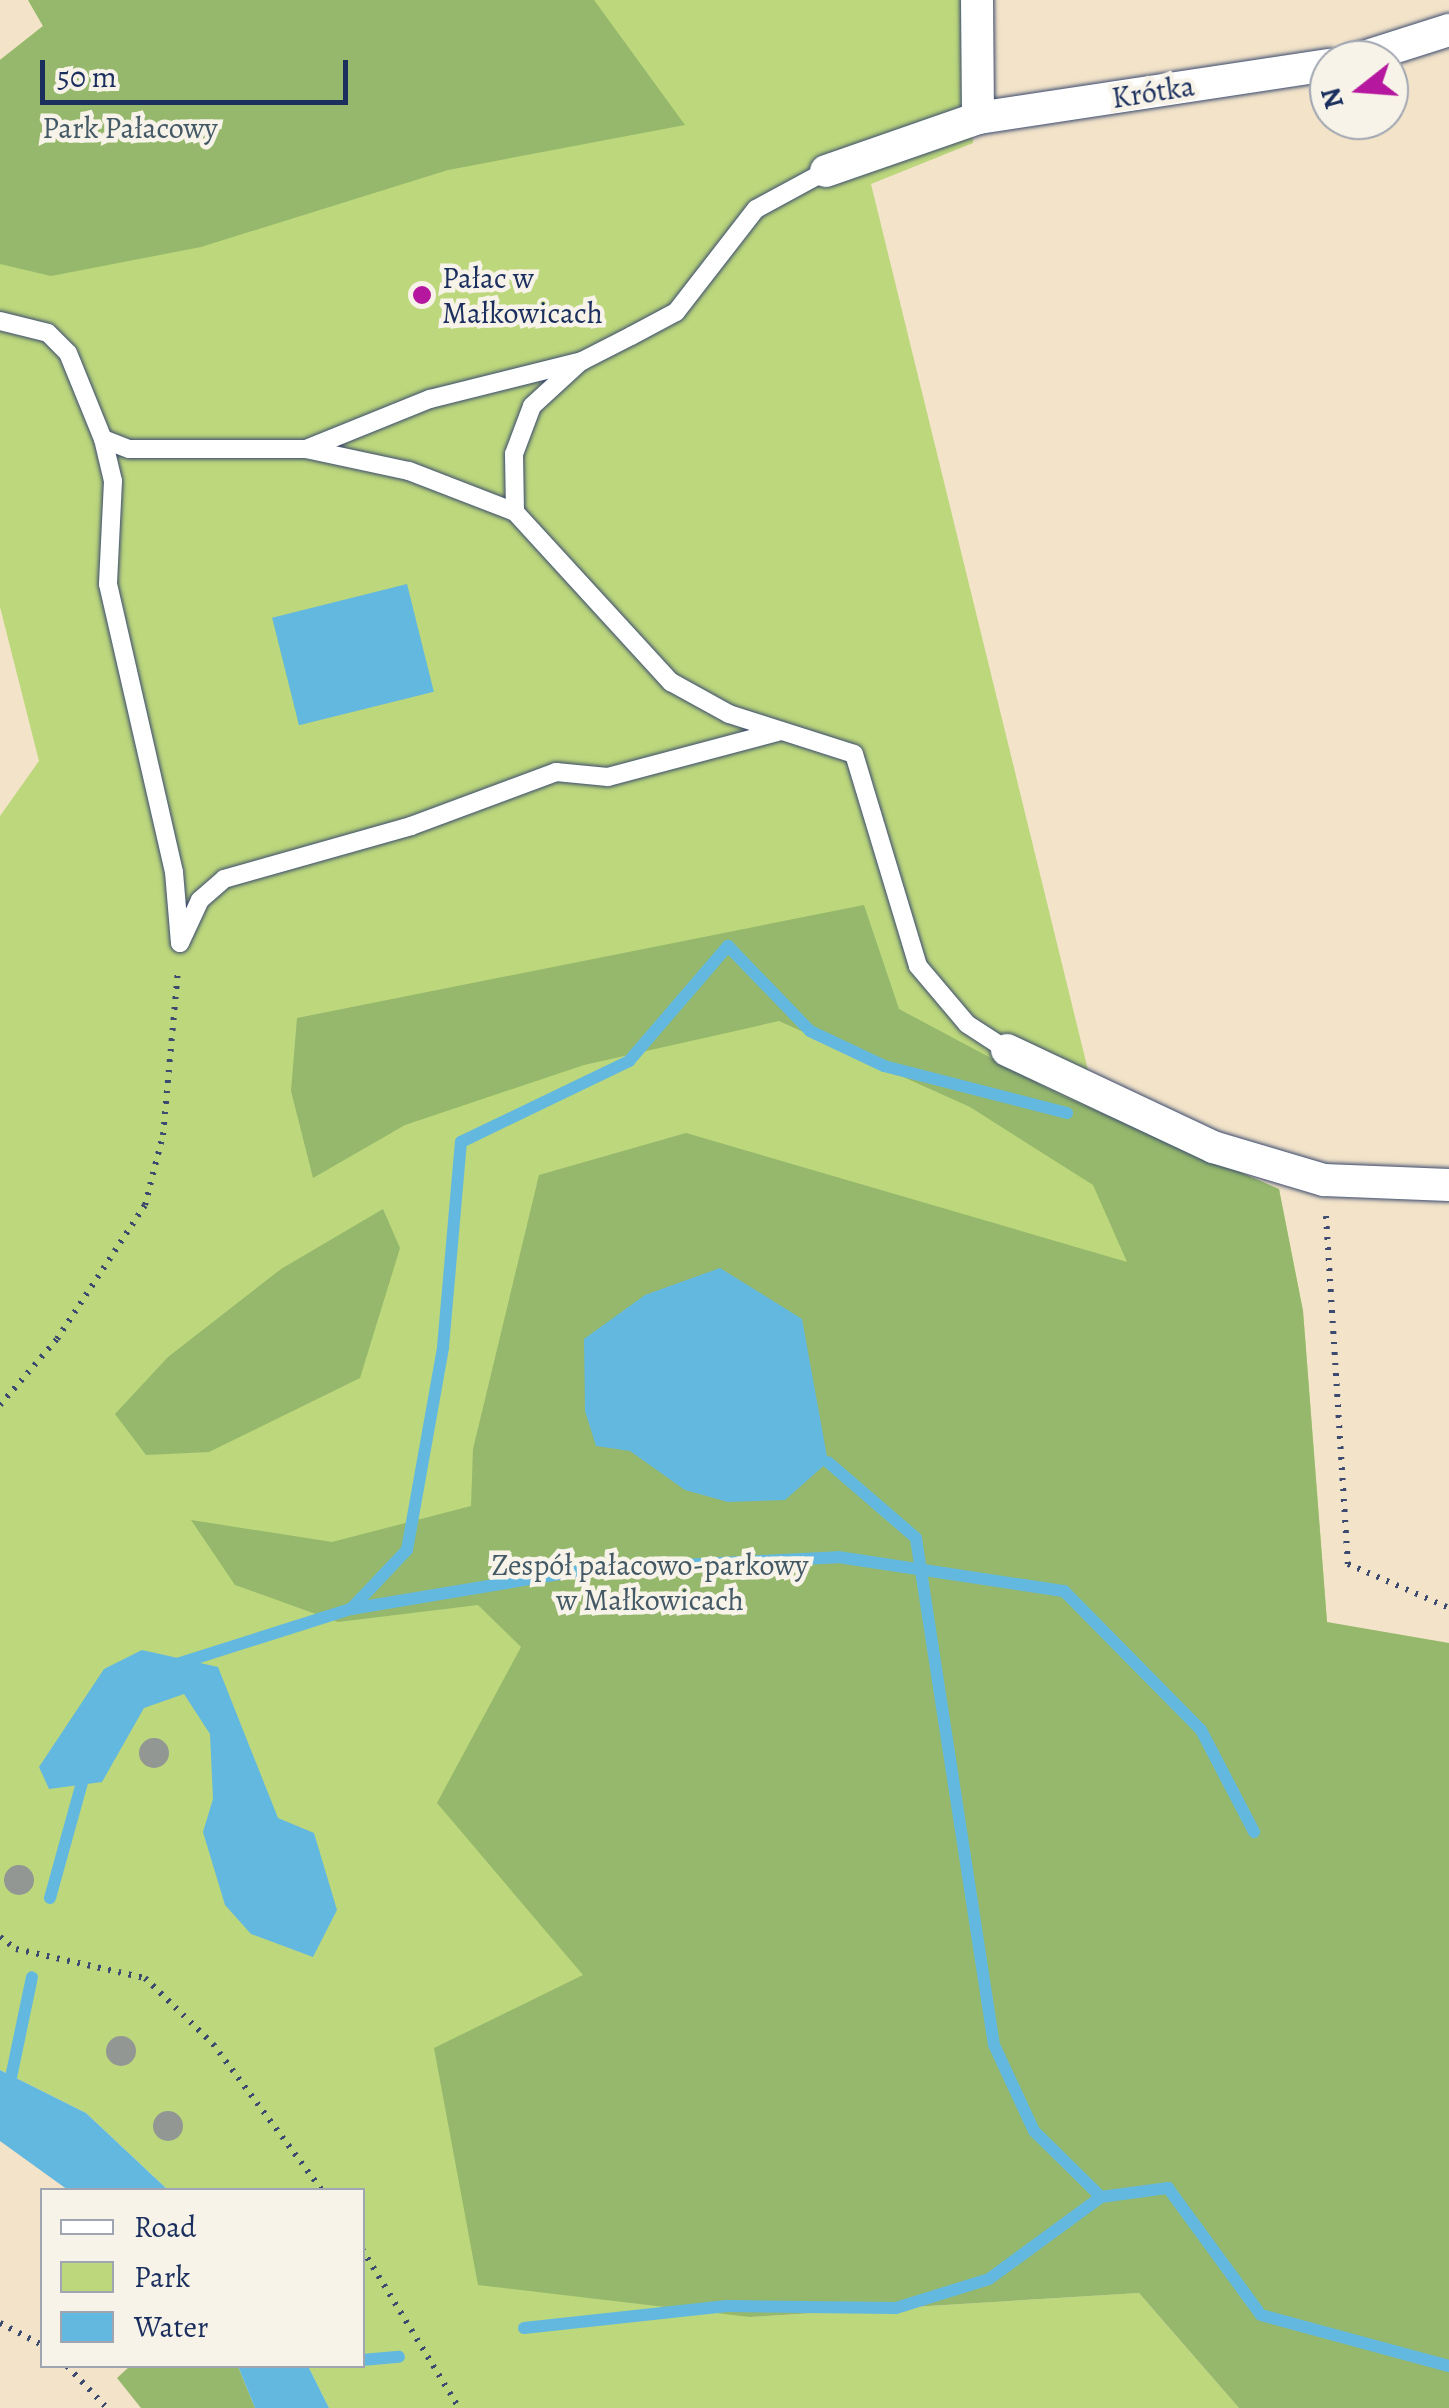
<!DOCTYPE html>
<html>
<head>
<meta charset="utf-8">
<style>
  body { margin:0 }
  #map { position:relative; width:1449px; height:2408px; overflow:hidden; background:#f2e3c9; font-family:Alegreya,serif }
  div>[style] { position:absolute }
  [style*='--x'] { left:calc(var(--x)*1px); top:calc(var(--y)*1px); width:calc(var(--w)*1px); rotate:calc(var(--a)*1deg) }
  .green>* { inset:0; background:#bcd77c }
  .forest>* { inset:0; background:#95b86c }
  .water>* { inset:0; background:#63b8e0; transform-origin:0 0 }
  .stream>* { height:12px; margin:-6px; padding:0 6px; transform-origin:6px; border-radius:6px; background:#63b8e0 }
  .path>* { height:6px; margin-top:-3px; transform-origin:0; background:repeating-linear-gradient(90deg,#3b4a6e 0 2.5px,transparent 0 10.5px) }
  .roads { filter:drop-shadow(0 0 2px #3b4a6e) drop-shadow(0 0 2px #3b4a6e) }
  .lane>* { height:18px; margin:-9px; padding:0 9px; transform-origin:9px; border-radius:9px; background:#fff }
  .street>* { height:32px; margin:-16px; padding:0 16px; transform-origin:16px; border-radius:16px; background:#fff }
  .trees>* { width:30px; height:30px; margin:-15px; border-radius:50%; background:#929793 }
  .dots>* { width:28px; height:28px; translate:-50% -50%; box-sizing:border-box; border:5px solid #f7f3e8; border-radius:50% }
  span { translate:-50% -50%; white-space:nowrap; text-align:center; line-height:1.15; -webkit-text-stroke:9px #f7f3e8; paint-order:stroke }
  .street-label { font-size:30px; color:#1b2f5e }
  .park-label { font-size:30px; color:#435966 }
  .poi-label { font-size:30px; color:#1b2f5e }
  .left { translate:0 -50%; text-align:left }
  .legend { position:absolute; left:40px; top:2188px; width:325px; height:180px; box-sizing:border-box; background:#f7f3e8; border:2px solid #9fa5b1; margin:0; padding:12px 18px; list-style:none; font-size:30px; color:#1b2f5e }
  .legend li { display:flex; align-items:center; gap:20px; height:50px }
  .legend b { width:50px; border:2px solid #9fa5b1 }
  .north { position:absolute; left:1309px; top:40px; width:100px; height:100px; box-sizing:border-box; background:#f7f3e8; border:2px solid #9fa5b1; border-radius:50%; rotate:253deg; font-size:28px; font-weight:700; line-height:40px; text-align:center; color:#1b2f5e }
  .north::after { content:''; display:block; margin:auto; width:35px; height:45px; background:#b5179e; clip-path:polygon(50% 0,100% 100%,50% 72%,0 100%) }
  .scale { position:absolute; left:40px; top:60px; width:308px; height:45px; box-sizing:border-box; border:5px solid #1b2f5e; border-top:0; padding-left:12px; font-size:30px; line-height:35px; white-space:nowrap; color:#1b2f5e; -webkit-text-stroke:8px #f7f3e8; paint-order:stroke }
</style>
</head>
<body>
<div id="map">
  <div class="green">
    <i style="clip-path:polygon(28px 0,970px 0,973px 143px,871px 184px,1098px 1111px,1279px 1189px,1303px 1311px,1327px 1622px,750px 2317px,1139px 2293px,1239px 2408px,329px 2408px,308px 2366px,362px 2366px,362px 2190px,168px 2190px,86px 2113px,0 2070px,0 816px,39px 761px,0 607px,0 60px,43px 26px)"></i>
  </div>
  <div class="forest">
    <i style="clip-path:polygon(28px 0,594px 0,685px 125px,448px 170px,201px 247px,51px 276px,0 264px,0 60px,43px 26px)"></i>
    <i style="clip-path:polygon(864px 905px,899px 1009px,1060px 1095px,1279px 1189px,1303px 1311px,1327px 1622px,1449px 1643px,1449px 2408px,1239px 2408px,1139px 2293px,750px 2317px,478px 2285px,434px 2048px,583px 1975px,437px 1803px,521px 1647px,478px 1605px,338px 1622px,235px 1585px,191px 1520px,332px 1542px,471px 1506px,473px 1449px,539px 1175px,686px 1133px,1127px 1262px,1093px 1185px,970px 1107px,779px 1021px,584px 1065px,405px 1125px,313px 1178px,291px 1091px,297px 1018px)"></i>
    <i style="clip-path:polygon(383px 1209px,400px 1248px,360px 1378px,209px 1452px,146px 1455px,115px 1414px,168px 1357px,281px 1269px)"></i>
    <i style="clip-path:polygon(130px 2366px,238px 2366px,255px 2408px,141px 2408px,117px 2378px)"></i>
  </div>
  <div class="water">
    <i style="left:407px;top:584px;width:111px;height:139px;rotate:76deg"></i>
    <i style="clip-path:polygon(720px 1268px,802px 1319px,828px 1462px,785px 1500px,728px 1502px,685px 1490px,630px 1451px,596px 1446px,585px 1411px,584px 1339px,645px 1295px)"></i>
    <i style="clip-path:polygon(142px 1650px,218px 1667px,278px 1818px,314px 1833px,337px 1910px,313px 1957px,251px 1934px,225px 1905px,203px 1832px,213px 1799px,210px 1734px,184px 1694px,144px 1708px,102px 1782px,49px 1789px,39px 1767px,104px 1669px)"></i>
    <i style="clip-path:polygon(0 2070px,86px 2113px,168px 2190px,68px 2190px,0 2141px)"></i>
    <i style="clip-path:polygon(238px 2366px,308px 2366px,329px 2408px,255px 2408px)"></i>
  </div>
  <div class="stream">
    <i style="--x:351;--y:1609;--w:236;--a:-9.5"></i>
    <i style="--x:584;--y:1570;--w:254;--a:-2.9"></i>
    <i style="--x:838;--y:1557;--w:229;--a:8.6"></i>
    <i style="--x:1064;--y:1591;--w:195;--a:45.4"></i>
    <i style="--x:1201;--y:1730;--w:115;--a:62.5"></i>
    <i style="--x:174;--y:1665;--w:186;--a:-17.6"></i>
    <i style="--x:351;--y:1609;--w:81;--a:-46.5"></i>
    <i style="--x:407;--y:1550;--w:206;--a:-79.9"></i>
    <i style="--x:443;--y:1347;--w:206;--a:-85"></i>
    <i style="--x:461;--y:1142;--w:187;--a:-25.7"></i>
    <i style="--x:629;--y:1061;--w:152;--a:-49.3"></i>
    <i style="--x:728;--y:946;--w:118;--a:46"></i>
    <i style="--x:810;--y:1031;--w:82;--a:25.3"></i>
    <i style="--x:884;--y:1066;--w:189;--a:14.4"></i>
    <i style="--x:50;--y:1898;--w:135;--a:-74.5"></i>
    <i style="--x:9;--y:2087;--w:112;--a:-78.2"></i>
    <i style="--x:1101;--y:2197;--w:68;--a:-7.7"></i>
    <i style="--x:1168;--y:2188;--w:157;--a:53.8"></i>
    <i style="--x:1261;--y:2315;--w:195;--a:15.2"></i>
    <i style="--x:524;--y:2328;--w:204;--a:-6.2"></i>
    <i style="--x:727;--y:2306;--w:169;--a:0.7"></i>
    <i style="--x:896;--y:2308;--w:97;--a:-17.3"></i>
    <i style="--x:989;--y:2279;--w:139;--a:-36.2"></i>
    <i style="--x:1101;--y:2197;--w:94;--a:-135.4"></i>
    <i style="--x:1034;--y:2131;--w:95;--a:-114.9"></i>
    <i style="--x:994;--y:2045;--w:513;--a:-98.75"></i>
    <i style="--x:916;--y:1538;--w:116;--a:-139.2"></i>
    <i style="--x:362;--y:2360;--w:37;--a:-5"></i>
  </div>
  <div class="path">
    <i style="--x:1326;--y:1216;--w:349;--a:86.4"></i>
    <i style="--x:1348;--y:1564;--w:110;--a:23.5"></i>
    <i style="--x:0;--y:1405;--w:87;--a:-49.2"></i>
    <i style="--x:57;--y:1339;--w:160;--a:-56.7"></i>
    <i style="--x:145;--y:1205;--w:72;--a:-75.6"></i>
    <i style="--x:163;--y:1135;--w:167;--a:-84.8"></i>
    <i style="--x:0;--y:1937;--w:20;--a:37"></i>
    <i style="--x:16;--y:1949;--w:132;--a:12.7"></i>
    <i style="--x:145;--y:1978;--w:95;--a:44.1"></i>
    <i style="--x:213;--y:2044;--w:182;--a:53.3"></i>
    <i style="--x:362;--y:2249;--w:186;--a:58.6"></i>
    <i style="--x:0;--y:2323;--w:47;--a:27.6"></i>
    <i style="--x:67;--y:2366;--w:58;--a:46.4"></i>
  </div>
  <div class="roads">
    <div class="lane">
      <i style="--x:0;--y:321;--w:49;--a:14"></i>
      <i style="--x:48;--y:333;--w:28;--a:45"></i>
      <i style="--x:68;--y:353;--w:93;--a:67.9"></i>
      <i style="--x:103;--y:439;--w:28;--a:21"></i>
      <i style="--x:129;--y:449;--w:177;--a:0"></i>
      <i style="--x:306;--y:449;--w:105;--a:12.1"></i>
      <i style="--x:409;--y:471;--w:114;--a:21.1"></i>
      <i style="--x:515;--y:512;--w:231;--a:47.5"></i>
      <i style="--x:671;--y:682;--w:66;--a:28.9"></i>
      <i style="--x:729;--y:714;--w:131;--a:17.7"></i>
      <i style="--x:854;--y:754;--w:221;--a:73.2"></i>
      <i style="--x:918;--y:966;--w:76;--a:49.8"></i>
      <i style="--x:967;--y:1024;--w:48;--a:33"></i>
      <i style="--x:103;--y:439;--w:43;--a:76.6"></i>
      <i style="--x:113;--y:481;--w:103;--a:92.8"></i>
      <i style="--x:108;--y:584;--w:295;--a:77.1"></i>
      <i style="--x:174;--y:872;--w:71;--a:85.2"></i>
      <i style="--x:180;--y:943;--w:47;--a:-65.1"></i>
      <i style="--x:200;--y:900;--w:32;--a:-41"></i>
      <i style="--x:224;--y:879;--w:194;--a:-15.8"></i>
      <i style="--x:411;--y:826;--w:155;--a:-20.4"></i>
      <i style="--x:556;--y:772;--w:52;--a:5.5"></i>
      <i style="--x:608;--y:777;--w:175;--a:-14.9"></i>
      <i style="--x:306;--y:449;--w:134;--a:-22"></i>
      <i style="--x:430;--y:399;--w:157;--a:-14"></i>
      <i style="--x:582;--y:361;--w:55;--a:-27"></i>
      <i style="--x:631;--y:336;--w:51;--a:-28.1"></i>
      <i style="--x:676;--y:312;--w:130;--a:-52.2"></i>
      <i style="--x:756;--y:209;--w:80;--a:-28.5"></i>
      <i style="--x:515;--y:512;--w:58;--a:-91"></i>
      <i style="--x:514;--y:454;--w:51;--a:-69.4"></i>
      <i style="--x:532;--y:406;--w:65;--a:-42.5"></i>
    </div>
    <div class="street">
      <i style="--x:977;--y:0;--w:118;--a:89.5"></i>
      <i style="--x:1355;--y:60;--w:99;--a:-17.7"></i>
      <i style="--x:826;--y:171;--w:161;--a:-19.2"></i>
      <i style="--x:978;--y:118;--w:355;--a:-8.6"></i>
      <i style="--x:1007;--y:1050;--w:228;--a:25.2"></i>
      <i style="--x:1213;--y:1147;--w:116;--a:16.6"></i>
      <i style="--x:1324;--y:1180;--w:125;--a:2.3"></i>
    </div>
  </div>
  <div class="trees">
    <i style="left:154px;top:1753px"></i>
    <i style="left:19px;top:1880px"></i>
    <i style="left:121px;top:2051px"></i>
    <i style="left:168px;top:2126px"></i>
  </div>
  <div class="dots">
    <i style="left:422px;top:295px;background:#b5179e"></i>
  </div>
  <div class="street-label">
    <span style="left:1153px;top:92px;rotate:-9deg">Krótka</span>
  </div>
  <div class="park-label">
    <span style="left:130px;top:128px">Park Pałacowy</span>
    <span style="left:650px;top:1582px">Zespół pałacowo-parkowy<br>w Małkowicach</span>
  </div>
  <div class="poi-label">
    <span class="left" style="left:442px;top:295px">Pałac w<br>Małkowicach</span>
  </div>
  <ul class="legend">
  <li><b style="height:12px;background:#fff"></b>Road</li>
  <li><b style="height:28px;background:#bcd77c"></b>Park</li>
  <li><b style="height:28px;background:#63b8e0"></b>Water</li>
  </ul>
  <div class="north">N</div>
  <div class="scale">50 m</div>
</div>
</body>
</html>
